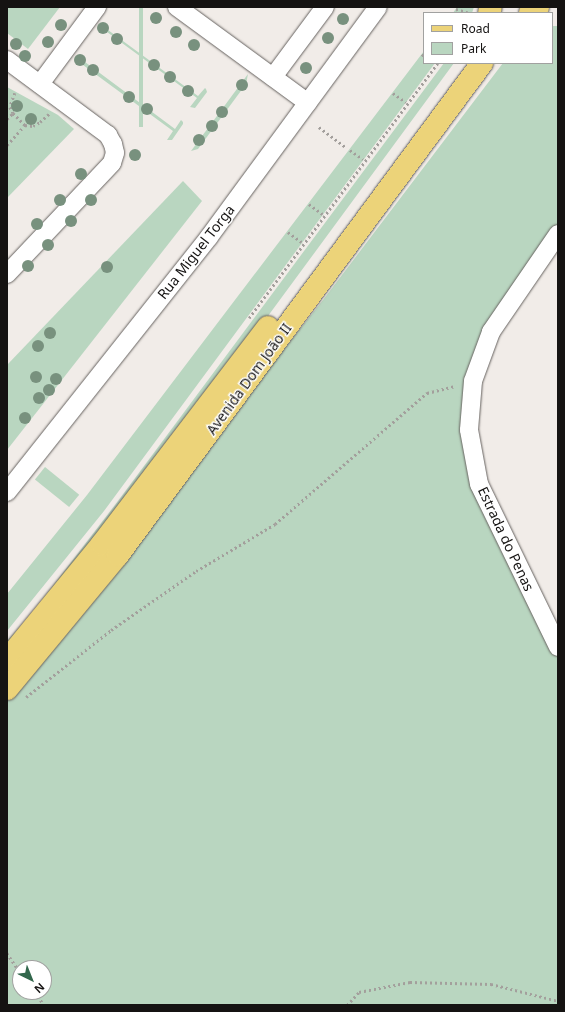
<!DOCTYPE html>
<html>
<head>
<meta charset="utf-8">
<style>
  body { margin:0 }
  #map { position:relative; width:565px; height:1012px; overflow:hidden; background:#f1ece8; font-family:"Noto Sans",sans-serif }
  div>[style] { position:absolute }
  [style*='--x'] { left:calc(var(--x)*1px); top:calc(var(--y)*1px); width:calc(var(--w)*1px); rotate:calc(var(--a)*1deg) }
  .green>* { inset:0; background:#b9d6c0; transform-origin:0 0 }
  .path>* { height:2.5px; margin-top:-1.25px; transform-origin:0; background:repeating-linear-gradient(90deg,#a39f9c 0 2px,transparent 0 5px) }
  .roads { filter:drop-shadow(0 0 1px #66625f) drop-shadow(0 0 1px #66625f) }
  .minor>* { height:18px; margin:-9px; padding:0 9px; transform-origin:9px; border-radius:9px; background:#fff }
  .major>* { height:22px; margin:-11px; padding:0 11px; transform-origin:11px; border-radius:11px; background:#ecd379 }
  .trees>* { width:12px; height:12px; margin:-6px; border-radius:50%; background:#78917e }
  span { translate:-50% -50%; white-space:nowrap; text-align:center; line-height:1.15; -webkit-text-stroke:3px #fff; paint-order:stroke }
  .street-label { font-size:14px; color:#151312 }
  .frame { position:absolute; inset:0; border:8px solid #151312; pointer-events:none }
  .legend { position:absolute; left:423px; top:12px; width:130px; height:52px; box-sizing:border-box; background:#fff; border:1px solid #a1a1a0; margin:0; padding:5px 7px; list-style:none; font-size:12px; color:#151312 }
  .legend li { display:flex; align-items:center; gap:8px; height:20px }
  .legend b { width:20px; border:1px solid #a1a1a0 }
  .north { position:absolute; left:12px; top:960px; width:40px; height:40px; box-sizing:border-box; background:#fff; border:1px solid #a1a1a0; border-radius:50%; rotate:137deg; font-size:11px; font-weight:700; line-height:16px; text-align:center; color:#151312 }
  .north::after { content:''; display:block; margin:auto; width:14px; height:18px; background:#32674c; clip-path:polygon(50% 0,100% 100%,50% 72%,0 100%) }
</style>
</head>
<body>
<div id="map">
  <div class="green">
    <i style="clip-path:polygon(7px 7px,60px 7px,28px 49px,7px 33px)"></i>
    <i style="left:139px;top:7px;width:4px;height:120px"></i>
    <i style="clip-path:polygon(457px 7px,474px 7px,472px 13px,453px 13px)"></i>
    <i style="clip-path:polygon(evenodd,552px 26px,558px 26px,558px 243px,491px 332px,473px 381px,479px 484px,558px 647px,558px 1005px,7px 1005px,7px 699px,323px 300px,503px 63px,552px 63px,552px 26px,20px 968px,44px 968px,44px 992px,20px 992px,20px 968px)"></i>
    <i style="clip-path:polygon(108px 30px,198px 96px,205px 88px,206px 89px,207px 92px,195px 108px,190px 107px,197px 98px,107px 32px)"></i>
    <i style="clip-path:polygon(424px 51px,424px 63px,435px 63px,104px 511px,7px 631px,7px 594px,87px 495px)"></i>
    <i style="clip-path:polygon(85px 62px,175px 129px,181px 120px,183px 122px,183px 124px,172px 140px,167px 140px,173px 131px,83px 65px)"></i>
    <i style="clip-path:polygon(444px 63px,454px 63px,221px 380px,7px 654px,7px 641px,29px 617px,115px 505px)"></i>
    <i style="clip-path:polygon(248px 74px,246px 84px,198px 149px,191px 151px)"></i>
    <i style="clip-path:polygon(7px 87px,58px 115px,74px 129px,7px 198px)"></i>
    <i style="clip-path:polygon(183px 181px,202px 201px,7px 450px,7px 365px)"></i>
    <i style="left:45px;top:467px;width:44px;height:16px;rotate:39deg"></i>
  </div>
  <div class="path">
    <i style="--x:456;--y:9;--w:15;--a:16"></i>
    <i style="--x:422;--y:54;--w:3;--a:45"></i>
    <i style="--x:15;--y:93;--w:15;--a:110"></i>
    <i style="--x:10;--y:107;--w:7;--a:63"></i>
    <i style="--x:13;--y:113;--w:17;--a:45"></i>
    <i style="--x:25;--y:125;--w:8;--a:7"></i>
    <i style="--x:33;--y:126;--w:8;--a:-30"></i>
    <i style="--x:40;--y:122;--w:13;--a:-42"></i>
    <i style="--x:393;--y:93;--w:16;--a:35"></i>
    <i style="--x:7;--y:119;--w:8;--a:-45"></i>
    <i style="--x:319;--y:127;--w:34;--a:37"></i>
    <i style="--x:7;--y:145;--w:27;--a:-48"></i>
    <i style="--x:350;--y:150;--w:16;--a:35"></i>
    <i style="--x:309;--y:204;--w:17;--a:36"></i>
    <i style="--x:288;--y:232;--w:17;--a:36"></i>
    <i style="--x:249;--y:318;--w:317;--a:-53.5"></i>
    <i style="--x:26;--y:697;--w:108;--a:-38.2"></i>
    <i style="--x:111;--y:630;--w:103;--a:-34.8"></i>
    <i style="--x:196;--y:571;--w:92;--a:-30.7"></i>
    <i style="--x:275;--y:524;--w:201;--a:-40.8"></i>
    <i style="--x:427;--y:393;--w:29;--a:-14"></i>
    <i style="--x:7;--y:953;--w:23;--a:56"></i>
    <i style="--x:35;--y:992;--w:16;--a:55"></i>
    <i style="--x:347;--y:1005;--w:18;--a:-47"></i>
    <i style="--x:359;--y:992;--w:52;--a:-11.1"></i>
    <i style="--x:410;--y:982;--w:81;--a:1.4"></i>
    <i style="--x:491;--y:984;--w:69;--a:14.2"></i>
  </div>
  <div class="roads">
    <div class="minor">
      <i style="--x:177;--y:7;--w:162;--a:36.2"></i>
      <i style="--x:7;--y:60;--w:126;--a:36.6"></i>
      <i style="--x:108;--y:135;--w:10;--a:61"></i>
      <i style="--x:113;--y:144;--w:9;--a:77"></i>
      <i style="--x:115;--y:153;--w:10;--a:107"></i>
      <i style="--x:112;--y:163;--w:153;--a:133.4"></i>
      <i style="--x:273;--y:77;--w:87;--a:-53.4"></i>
      <i style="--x:40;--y:84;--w:96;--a:-53.5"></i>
      <i style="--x:558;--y:234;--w:119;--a:124.4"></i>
      <i style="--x:491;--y:332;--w:52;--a:110.2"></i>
      <i style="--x:473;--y:381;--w:49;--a:94.7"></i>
      <i style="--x:469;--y:430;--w:55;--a:79.5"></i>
      <i style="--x:479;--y:484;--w:181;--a:64.1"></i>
      <i style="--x:7;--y:492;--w:325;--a:-51.6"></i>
      <i style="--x:209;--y:237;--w:285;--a:-53.7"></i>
    </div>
    <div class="major">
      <i style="--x:489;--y:13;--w:6;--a:-72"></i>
      <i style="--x:530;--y:13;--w:10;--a:-37"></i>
      <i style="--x:7;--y:660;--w:150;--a:-50.7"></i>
      <i style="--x:102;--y:544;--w:273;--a:-52.6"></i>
      <i style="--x:7;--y:689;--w:174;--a:-50.4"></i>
      <i style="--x:118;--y:555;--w:612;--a:-53.5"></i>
    </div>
  </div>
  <div class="trees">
    <i style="left:156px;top:18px"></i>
    <i style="left:343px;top:19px"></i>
    <i style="left:61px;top:25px"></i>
    <i style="left:103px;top:28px"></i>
    <i style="left:176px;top:32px"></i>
    <i style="left:328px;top:38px"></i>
    <i style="left:117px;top:39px"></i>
    <i style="left:48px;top:42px"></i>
    <i style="left:16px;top:44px"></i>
    <i style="left:194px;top:45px"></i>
    <i style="left:25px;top:56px"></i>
    <i style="left:80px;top:60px"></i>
    <i style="left:154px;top:65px"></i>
    <i style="left:306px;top:68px"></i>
    <i style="left:93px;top:70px"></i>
    <i style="left:170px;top:77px"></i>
    <i style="left:242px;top:85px"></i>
    <i style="left:188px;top:91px"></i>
    <i style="left:129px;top:97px"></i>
    <i style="left:17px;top:106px"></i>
    <i style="left:147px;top:109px"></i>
    <i style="left:222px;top:112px"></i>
    <i style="left:31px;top:119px"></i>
    <i style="left:212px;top:126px"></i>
    <i style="left:199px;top:140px"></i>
    <i style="left:135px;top:155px"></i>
    <i style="left:81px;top:174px"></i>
    <i style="left:60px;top:200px"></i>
    <i style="left:91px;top:200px"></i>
    <i style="left:71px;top:221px"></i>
    <i style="left:37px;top:224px"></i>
    <i style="left:48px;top:245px"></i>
    <i style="left:28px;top:266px"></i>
    <i style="left:107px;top:267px"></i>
    <i style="left:50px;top:333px"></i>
    <i style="left:38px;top:346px"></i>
    <i style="left:36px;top:377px"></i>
    <i style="left:56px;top:379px"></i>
    <i style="left:49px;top:390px"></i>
    <i style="left:39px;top:398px"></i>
    <i style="left:25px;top:418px"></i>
  </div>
  <div class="street-label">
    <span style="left:196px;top:252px;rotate:-52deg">Rua Miguel Torga</span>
    <span style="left:249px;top:379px;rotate:-54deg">Avenida Dom João II</span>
    <span style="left:506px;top:539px;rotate:65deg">Estrada do Penas</span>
  </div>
  <div class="frame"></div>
  <ul class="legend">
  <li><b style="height:5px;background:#ecd379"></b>Road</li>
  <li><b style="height:11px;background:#b9d6c0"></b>Park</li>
  </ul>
  <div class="north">N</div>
</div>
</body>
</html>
